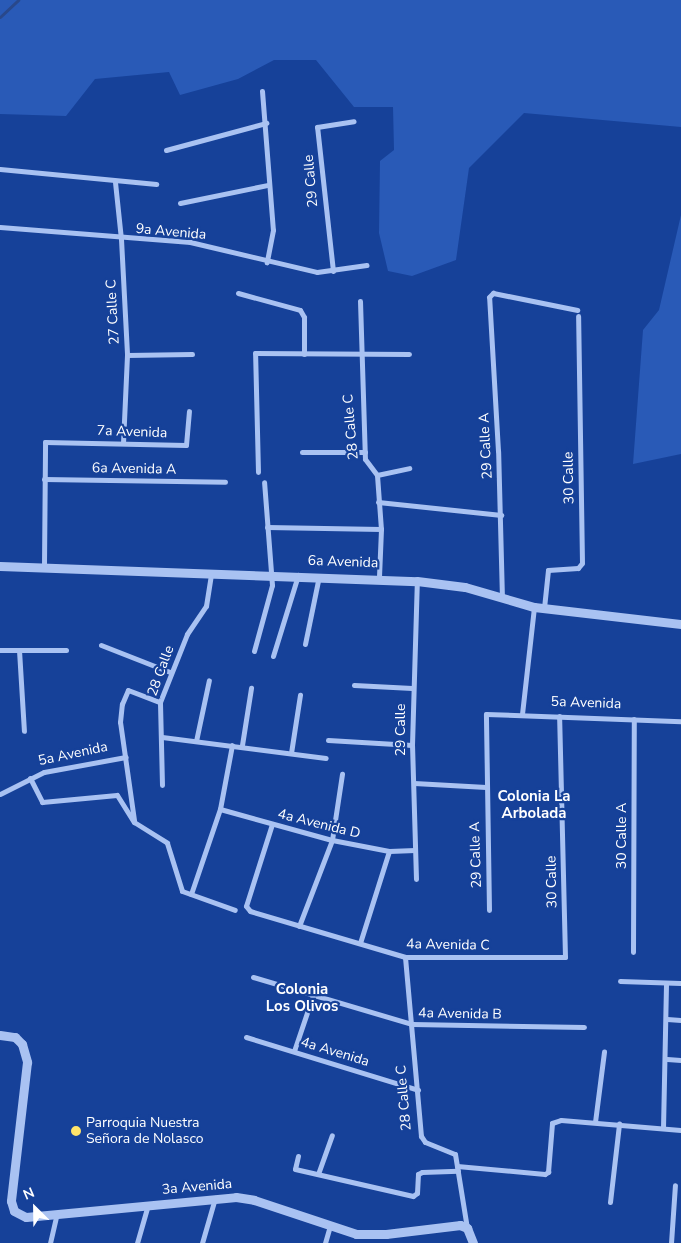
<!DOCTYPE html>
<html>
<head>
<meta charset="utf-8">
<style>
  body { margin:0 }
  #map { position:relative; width:681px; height:1243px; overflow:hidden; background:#164199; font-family:"Nunito Sans",sans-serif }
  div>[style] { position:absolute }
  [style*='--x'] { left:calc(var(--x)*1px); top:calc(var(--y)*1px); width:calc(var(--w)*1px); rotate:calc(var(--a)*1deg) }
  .green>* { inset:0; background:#295ab7 }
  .stream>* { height:3px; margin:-1.5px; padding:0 1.5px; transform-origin:1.5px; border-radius:1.5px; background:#29488b }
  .minor>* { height:5px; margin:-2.5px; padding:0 2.5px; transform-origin:2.5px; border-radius:2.5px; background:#a9c2f2 }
  .tertiary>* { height:9px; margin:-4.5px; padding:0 4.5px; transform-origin:4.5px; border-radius:4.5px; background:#a9c2f2 }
  .dots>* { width:14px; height:14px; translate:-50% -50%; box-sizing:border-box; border:2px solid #164199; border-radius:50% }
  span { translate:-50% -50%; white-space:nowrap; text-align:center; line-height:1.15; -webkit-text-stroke:4.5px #164199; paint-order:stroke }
  .street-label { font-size:14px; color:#fff }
  .poi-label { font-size:14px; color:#fff }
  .left { translate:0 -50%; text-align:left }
  .neighbourhood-label { font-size:15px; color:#fff; font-weight:700 }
  .north { position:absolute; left:10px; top:1183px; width:50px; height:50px; -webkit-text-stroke:4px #164199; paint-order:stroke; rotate:337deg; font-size:14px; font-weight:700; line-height:20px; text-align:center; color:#fff }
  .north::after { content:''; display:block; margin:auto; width:18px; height:22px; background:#fff; clip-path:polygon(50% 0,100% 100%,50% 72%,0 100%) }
</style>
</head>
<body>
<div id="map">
  <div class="green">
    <i style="clip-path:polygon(0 0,681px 0,681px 127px,524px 113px,469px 168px,456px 260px,412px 276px,388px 271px,379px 233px,380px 161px,394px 150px,393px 107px,354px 107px,316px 60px,274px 60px,238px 79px,180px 95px,169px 72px,95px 79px,66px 116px,0 114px)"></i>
    <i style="clip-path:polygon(681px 215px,681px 454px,633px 464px,643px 330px,659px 310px)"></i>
  </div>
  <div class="stream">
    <i style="--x:0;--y:17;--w:25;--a:-43"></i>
  </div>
  <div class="minor">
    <i style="--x:262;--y:91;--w:139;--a:85.5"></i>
    <i style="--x:273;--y:230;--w:33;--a:101"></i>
    <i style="--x:166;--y:150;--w:104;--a:-15.1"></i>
    <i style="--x:0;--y:169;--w:157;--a:5.5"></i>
    <i style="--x:115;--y:182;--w:57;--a:84"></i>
    <i style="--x:121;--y:239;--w:116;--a:87"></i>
    <i style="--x:127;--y:355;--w:87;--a:92.6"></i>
    <i style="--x:180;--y:203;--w:90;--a:-11.6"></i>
    <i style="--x:0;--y:227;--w:191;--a:4.5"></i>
    <i style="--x:190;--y:242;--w:130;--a:13.3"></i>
    <i style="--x:317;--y:272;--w:50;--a:-8"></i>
    <i style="--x:333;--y:271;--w:145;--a:-96.3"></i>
    <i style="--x:317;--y:127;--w:37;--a:-9"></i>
    <i style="--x:238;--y:293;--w:64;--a:15.3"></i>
    <i style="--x:300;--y:310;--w:8;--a:60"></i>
    <i style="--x:304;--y:317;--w:37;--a:90"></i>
    <i style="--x:360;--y:301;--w:158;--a:88.2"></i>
    <i style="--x:365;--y:459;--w:20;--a:53"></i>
    <i style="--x:377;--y:475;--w:54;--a:85.8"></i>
    <i style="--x:381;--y:529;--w:48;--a:92.4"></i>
    <i style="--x:127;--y:355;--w:65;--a:-0.9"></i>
    <i style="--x:302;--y:452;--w:63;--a:0"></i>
    <i style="--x:258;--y:472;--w:119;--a:-91.4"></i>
    <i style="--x:255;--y:353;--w:154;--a:0.4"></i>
    <i style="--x:377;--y:475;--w:33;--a:-12"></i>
    <i style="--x:44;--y:479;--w:181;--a:0.9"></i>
    <i style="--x:378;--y:502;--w:124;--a:6"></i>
    <i style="--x:267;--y:527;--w:114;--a:1"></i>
    <i style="--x:44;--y:565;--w:123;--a:-89.5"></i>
    <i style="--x:45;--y:442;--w:141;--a:1.2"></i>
    <i style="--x:186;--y:445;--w:34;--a:-85"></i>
    <i style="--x:502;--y:599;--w:148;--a:-91.5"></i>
    <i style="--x:498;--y:451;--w:154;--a:-93.3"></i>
    <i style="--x:489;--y:297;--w:6;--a:-45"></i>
    <i style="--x:493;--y:293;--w:86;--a:11.4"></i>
    <i style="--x:544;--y:608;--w:38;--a:-84"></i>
    <i style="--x:548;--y:570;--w:30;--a:-4"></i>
    <i style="--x:578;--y:568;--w:6;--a:-51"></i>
    <i style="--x:582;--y:563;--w:247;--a:-90.9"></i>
    <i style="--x:305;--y:644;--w:69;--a:-78.4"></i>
    <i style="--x:101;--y:645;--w:74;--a:21.4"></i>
    <i style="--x:0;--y:650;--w:66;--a:0"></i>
    <i style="--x:19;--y:650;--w:81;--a:86.5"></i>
    <i style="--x:254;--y:651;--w:68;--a:-74.7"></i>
    <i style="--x:272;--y:585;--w:103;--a:-94.4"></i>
    <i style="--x:273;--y:656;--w:85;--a:-72.8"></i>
    <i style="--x:354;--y:685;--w:58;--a:3"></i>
    <i style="--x:522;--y:714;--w:108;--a:-83.6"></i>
    <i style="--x:162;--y:737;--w:165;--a:7.3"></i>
    <i style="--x:328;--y:740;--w:84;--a:3.4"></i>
    <i style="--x:196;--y:741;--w:62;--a:-78"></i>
    <i style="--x:242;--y:745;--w:58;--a:-81"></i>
    <i style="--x:291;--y:753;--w:59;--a:-81.2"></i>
    <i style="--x:30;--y:778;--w:27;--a:63"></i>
    <i style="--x:42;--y:802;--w:75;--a:-5.3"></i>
    <i style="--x:117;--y:795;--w:32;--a:58"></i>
    <i style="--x:134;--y:822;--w:39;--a:32"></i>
    <i style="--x:167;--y:843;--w:50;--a:72.6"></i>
    <i style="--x:182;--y:891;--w:56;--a:19.7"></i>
    <i style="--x:414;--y:783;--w:72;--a:3.2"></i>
    <i style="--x:162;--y:785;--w:83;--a:-91.4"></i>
    <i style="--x:160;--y:702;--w:73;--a:-68.3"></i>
    <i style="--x:187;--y:634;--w:34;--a:-56"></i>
    <i style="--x:206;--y:606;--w:33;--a:-81"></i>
    <i style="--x:0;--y:794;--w:49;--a:-26.6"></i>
    <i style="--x:44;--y:772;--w:83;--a:-10.4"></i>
    <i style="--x:220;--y:809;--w:116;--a:15.5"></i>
    <i style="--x:332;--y:840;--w:58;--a:10.9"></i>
    <i style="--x:389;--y:851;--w:26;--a:-2"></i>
    <i style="--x:134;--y:820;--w:99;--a:-98.1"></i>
    <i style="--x:120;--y:722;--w:18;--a:-84"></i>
    <i style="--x:122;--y:704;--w:15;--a:-67"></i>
    <i style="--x:128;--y:690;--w:34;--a:21"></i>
    <i style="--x:272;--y:824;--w:86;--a:107.6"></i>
    <i style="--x:246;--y:906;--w:6;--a:51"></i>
    <i style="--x:250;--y:911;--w:162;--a:16.5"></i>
    <i style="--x:405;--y:957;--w:160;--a:0"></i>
    <i style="--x:565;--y:957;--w:241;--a:-91.4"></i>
    <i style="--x:416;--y:879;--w:134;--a:-91.7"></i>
    <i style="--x:412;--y:745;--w:164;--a:-88.3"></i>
    <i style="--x:191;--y:894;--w:90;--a:-71.2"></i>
    <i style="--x:220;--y:809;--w:65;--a:-79.4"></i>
    <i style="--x:489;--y:910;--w:196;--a:-90.9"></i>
    <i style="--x:486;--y:714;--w:195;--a:2.1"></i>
    <i style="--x:299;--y:926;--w:92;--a:-69"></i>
    <i style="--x:332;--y:840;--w:67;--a:-81.4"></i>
    <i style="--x:360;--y:943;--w:96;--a:-72.5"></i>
    <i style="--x:633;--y:952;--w:233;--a:-89.8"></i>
    <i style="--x:405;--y:957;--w:180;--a:84.9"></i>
    <i style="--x:421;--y:1136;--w:7;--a:56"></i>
    <i style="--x:425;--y:1142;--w:32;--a:22"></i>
    <i style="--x:455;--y:1154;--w:75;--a:80.8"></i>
    <i style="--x:253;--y:977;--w:166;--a:16.5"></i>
    <i style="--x:412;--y:1024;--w:172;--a:1"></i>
    <i style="--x:620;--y:981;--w:61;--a:1.9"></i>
    <i style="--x:667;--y:1019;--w:14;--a:4"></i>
    <i style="--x:246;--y:1037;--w:180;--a:17.1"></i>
    <i style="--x:294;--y:1051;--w:59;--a:-71.3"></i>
    <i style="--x:667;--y:1059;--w:14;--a:4"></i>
    <i style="--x:595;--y:1122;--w:71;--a:-82.7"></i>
    <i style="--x:663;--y:1128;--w:145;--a:-88.8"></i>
    <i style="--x:298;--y:1156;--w:13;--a:103"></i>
    <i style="--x:295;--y:1169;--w:121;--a:12.9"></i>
    <i style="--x:413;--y:1196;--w:5;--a:-37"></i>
    <i style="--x:417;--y:1193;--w:19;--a:-87"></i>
    <i style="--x:418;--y:1174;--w:4;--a:-27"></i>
    <i style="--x:422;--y:1172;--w:36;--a:-2"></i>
    <i style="--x:457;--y:1166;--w:88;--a:5.2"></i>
    <i style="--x:545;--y:1174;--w:4;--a:-34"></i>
    <i style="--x:548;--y:1172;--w:49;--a:-85.3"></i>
    <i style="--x:552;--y:1123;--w:9;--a:-18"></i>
    <i style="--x:561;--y:1120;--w:120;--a:4.8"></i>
    <i style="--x:318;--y:1174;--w:41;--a:-70.3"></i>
    <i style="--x:610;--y:1202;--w:79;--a:-83.4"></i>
    <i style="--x:50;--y:1243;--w:28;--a:-77"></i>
    <i style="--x:137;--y:1243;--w:40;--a:-74"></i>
    <i style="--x:202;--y:1243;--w:47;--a:-73.9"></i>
    <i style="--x:325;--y:1243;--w:18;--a:-74"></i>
    <i style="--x:671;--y:1243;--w:58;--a:-86.1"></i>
  </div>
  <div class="tertiary">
    <i style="--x:0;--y:566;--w:417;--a:2.1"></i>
    <i style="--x:417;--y:581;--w:48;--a:7.1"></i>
    <i style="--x:465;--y:587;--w:72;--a:16.2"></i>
    <i style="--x:534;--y:607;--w:148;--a:6.6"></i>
    <i style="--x:0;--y:1035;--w:15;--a:8"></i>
    <i style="--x:15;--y:1037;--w:10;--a:45"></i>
    <i style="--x:22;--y:1044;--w:19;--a:74"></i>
    <i style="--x:27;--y:1062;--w:140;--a:96.6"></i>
    <i style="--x:11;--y:1201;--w:10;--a:73"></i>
    <i style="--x:14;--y:1211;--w:13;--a:27"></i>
    <i style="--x:26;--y:1217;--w:211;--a:-5.4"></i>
    <i style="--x:236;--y:1197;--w:18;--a:9"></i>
    <i style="--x:254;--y:1200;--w:108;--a:18.4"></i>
    <i style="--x:356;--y:1234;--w:30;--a:0"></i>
    <i style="--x:386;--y:1234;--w:75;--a:-6.9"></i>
    <i style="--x:460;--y:1225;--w:8;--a:23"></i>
    <i style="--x:467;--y:1228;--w:16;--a:68"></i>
  </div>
  <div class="dots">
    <i style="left:76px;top:1131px;background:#ffe46a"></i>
  </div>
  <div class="street-label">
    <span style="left:311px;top:181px;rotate:-95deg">29 Calle</span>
    <span style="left:171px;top:232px;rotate:5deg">9a Avenida</span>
    <span style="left:113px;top:312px;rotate:-93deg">27 Calle C</span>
    <span style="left:351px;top:427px;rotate:-95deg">28 Calle C</span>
    <span style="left:132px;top:432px;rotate:2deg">7a Avenida</span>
    <span style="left:486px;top:446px;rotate:-93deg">29 Calle A</span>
    <span style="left:134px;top:469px;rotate:1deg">6a Avenida A</span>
    <span style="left:569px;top:478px;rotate:-91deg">30 Calle</span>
    <span style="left:343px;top:562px;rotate:2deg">6a Avenida</span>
    <span style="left:161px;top:671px;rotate:-70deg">28 Calle</span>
    <span style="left:586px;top:703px;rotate:2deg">5a Avenida</span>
    <span style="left:401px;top:730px;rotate:-90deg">29 Calle</span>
    <span style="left:73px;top:754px;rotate:-12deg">5a Avenida</span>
    <span style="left:319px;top:824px;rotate:14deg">4a Avenida D</span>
    <span style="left:622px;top:836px;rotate:-90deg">30 Calle A</span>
    <span style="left:476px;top:855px;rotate:-92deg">29 Calle A</span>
    <span style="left:552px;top:882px;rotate:-91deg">30 Calle</span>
    <span style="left:448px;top:945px;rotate:1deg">4a Avenida C</span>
    <span style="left:460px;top:1014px;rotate:1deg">4a Avenida B</span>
    <span style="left:335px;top:1052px;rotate:17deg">4a Avenida</span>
    <span style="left:404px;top:1098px;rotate:-95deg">28 Calle C</span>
    <span style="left:197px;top:1187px;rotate:-5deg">3a Avenida</span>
  </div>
  <div class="poi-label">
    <span class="left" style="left:86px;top:1131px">Parroquia Nuestra<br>Señora de Nolasco</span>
  </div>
  <div class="neighbourhood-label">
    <span style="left:534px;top:805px">Colonia La<br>Arbolada</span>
    <span style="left:302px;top:998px">Colonia<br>Los Olivos</span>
  </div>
  <div class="north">N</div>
</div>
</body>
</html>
